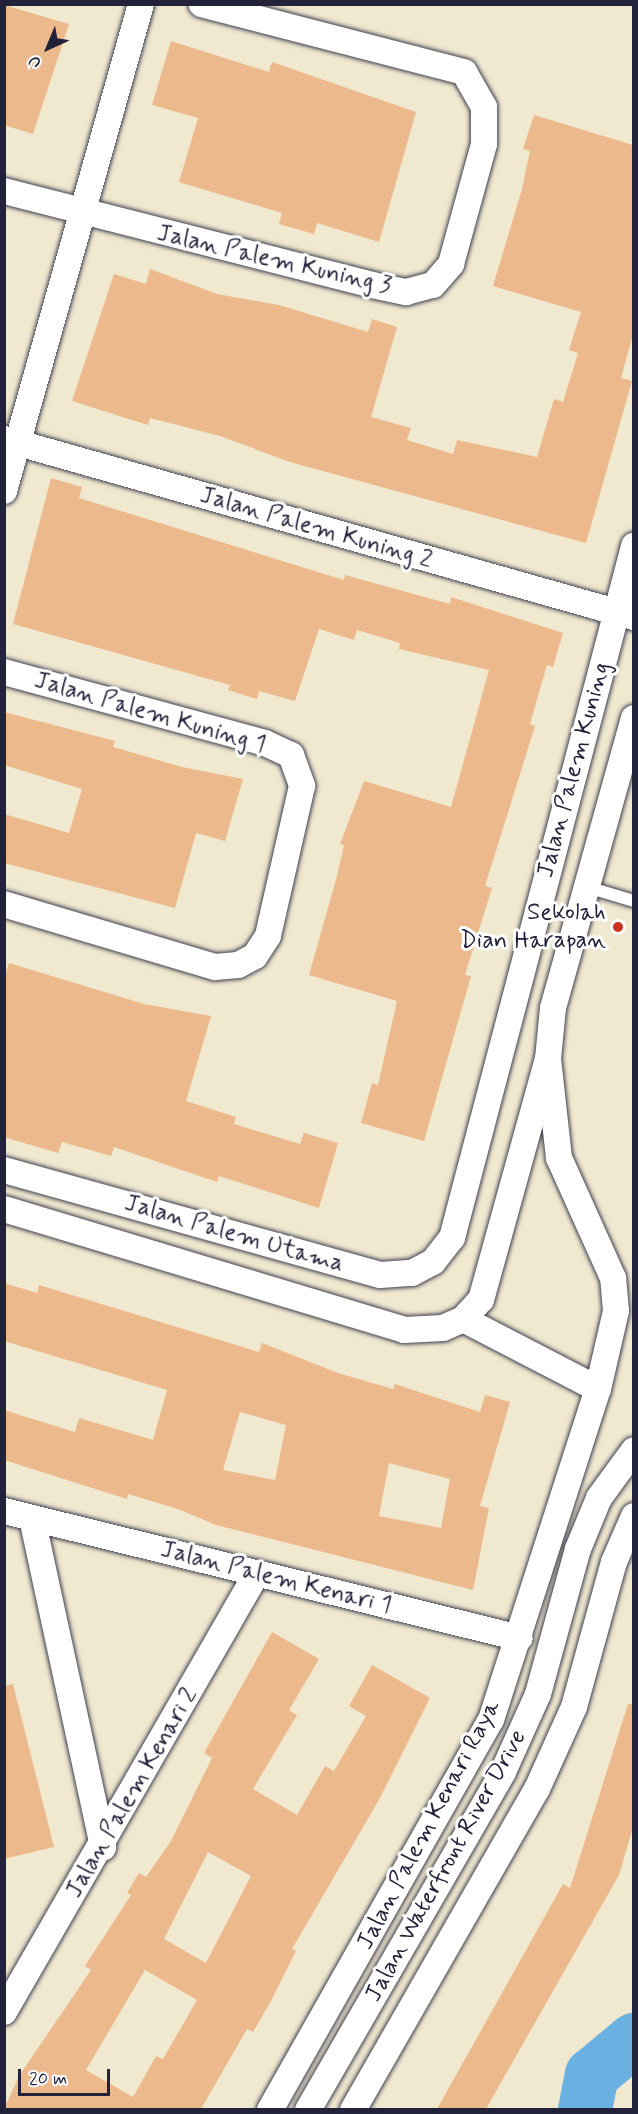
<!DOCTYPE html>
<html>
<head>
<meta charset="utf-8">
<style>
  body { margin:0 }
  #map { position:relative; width:638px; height:2114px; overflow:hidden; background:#f0e9d0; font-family:Mynerve,sans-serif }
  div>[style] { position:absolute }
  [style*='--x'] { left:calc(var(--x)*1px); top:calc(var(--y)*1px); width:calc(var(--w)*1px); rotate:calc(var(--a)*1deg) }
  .river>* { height:54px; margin:-27px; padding:0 27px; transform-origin:27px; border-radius:27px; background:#6ab1e1 }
  .building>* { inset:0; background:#ebb98c }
  .roads { filter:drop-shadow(0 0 2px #414051) drop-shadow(0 0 2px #414051) }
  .service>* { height:12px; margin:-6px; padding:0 6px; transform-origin:6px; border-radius:6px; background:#fff }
  .minor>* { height:26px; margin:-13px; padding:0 13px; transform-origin:13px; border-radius:13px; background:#fff }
  .dots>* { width:16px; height:16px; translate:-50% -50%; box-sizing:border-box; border:3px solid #fff; border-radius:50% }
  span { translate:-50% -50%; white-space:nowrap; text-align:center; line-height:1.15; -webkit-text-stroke:6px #fff; paint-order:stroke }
  .street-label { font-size:24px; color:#22223b }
  .poi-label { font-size:24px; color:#22223b }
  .right { translate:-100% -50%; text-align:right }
  .frame { position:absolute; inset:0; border:6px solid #22223b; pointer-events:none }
  .north { position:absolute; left:18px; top:18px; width:60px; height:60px; -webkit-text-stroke:4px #fff; paint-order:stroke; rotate:224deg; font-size:16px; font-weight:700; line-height:24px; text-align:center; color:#22223b }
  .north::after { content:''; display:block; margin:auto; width:21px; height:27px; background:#22223b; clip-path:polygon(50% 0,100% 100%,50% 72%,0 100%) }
  .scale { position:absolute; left:18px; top:2069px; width:92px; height:27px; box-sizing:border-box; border:3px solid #22223b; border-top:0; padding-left:8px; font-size:18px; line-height:21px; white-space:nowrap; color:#22223b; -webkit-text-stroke:4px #fff; paint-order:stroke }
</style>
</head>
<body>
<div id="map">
  <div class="river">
    <i style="--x:585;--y:2110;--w:36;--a:-79"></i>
    <i style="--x:592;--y:2075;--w:55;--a:-39.8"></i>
  </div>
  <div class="building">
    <i style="clip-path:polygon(4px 5px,69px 24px,33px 134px,4px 125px)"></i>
    <i style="clip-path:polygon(171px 41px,269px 72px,272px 62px,416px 112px,379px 242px,317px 223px,314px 234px,279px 224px,282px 213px,179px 182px,198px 118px,152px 105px)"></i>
    <i style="clip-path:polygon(534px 115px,633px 145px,633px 334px,621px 378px,632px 381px,586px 543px,290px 462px,220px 436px,150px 418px,148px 425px,72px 401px,114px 274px,146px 284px,150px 269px,217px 294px,279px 305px,368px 332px,372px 319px,397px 327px,371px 417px,411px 428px,407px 440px,453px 454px,457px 440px,537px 457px,554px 399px,563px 402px,578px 353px,569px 350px,581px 312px,493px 286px,522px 189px,530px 151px,523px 149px)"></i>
    <i style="clip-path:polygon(51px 478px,82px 487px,79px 498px,344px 580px,345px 575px,450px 604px,451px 597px,563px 633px,553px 667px,547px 665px,530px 724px,535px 726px,485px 886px,492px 888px,465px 975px,471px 976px,424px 1141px,361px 1123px,372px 1083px,378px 1085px,397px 1001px,309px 975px,337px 876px,344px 845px,340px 844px,364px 781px,451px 807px,489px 670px,399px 649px,400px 643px,357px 630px,354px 640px,319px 629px,295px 701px,259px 691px,257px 699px,228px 690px,230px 685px,13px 624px)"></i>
    <i style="clip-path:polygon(4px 712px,115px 741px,113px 747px,182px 767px,243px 779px,225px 841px,196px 833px,175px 908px,4px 863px,4px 814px,69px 833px,82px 789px,4px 765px)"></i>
    <i style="clip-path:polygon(9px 963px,144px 1004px,211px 1016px,186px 1101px,236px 1117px,234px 1124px,300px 1144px,304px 1133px,338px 1143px,319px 1208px,219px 1176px,217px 1182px,114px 1147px,111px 1156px,62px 1142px,58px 1153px,4px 1137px,4px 979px)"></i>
    <i style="clip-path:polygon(evenodd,4px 1283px,37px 1293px,39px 1285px,259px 1352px,262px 1343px,338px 1373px,393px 1389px,395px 1384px,480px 1412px,485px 1395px,510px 1402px,480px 1506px,489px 1508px,473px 1590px,216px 1525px,178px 1509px,128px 1494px,127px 1499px,4px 1460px,4px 1410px,75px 1432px,79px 1418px,153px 1440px,167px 1390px,4px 1341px,4px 1283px,240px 1412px,286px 1425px,275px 1480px,223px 1470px,240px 1412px,4px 1283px,389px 1463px,450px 1479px,441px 1528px,379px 1516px,389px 1463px)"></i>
    <i style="clip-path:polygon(evenodd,272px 1632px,319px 1659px,289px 1710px,297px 1715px,253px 1789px,297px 1815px,325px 1766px,334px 1771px,366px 1716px,349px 1706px,372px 1665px,430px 1698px,380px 1798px,292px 1949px,296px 1951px,271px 2001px,253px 2032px,247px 2029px,201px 2109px,4px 2109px,19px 2076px,91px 1970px,85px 1966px,131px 1895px,127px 1893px,139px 1873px,146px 1877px,171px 1841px,212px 1758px,204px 1753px,272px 1632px,208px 1852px,251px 1876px,206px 1963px,164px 1939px,208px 1852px,272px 1632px,145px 1970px,197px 2000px,163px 2059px,156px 2056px,133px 2097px,86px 2070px,145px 1970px)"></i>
    <i style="clip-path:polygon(13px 1684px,54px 1847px,4px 1859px,4px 1686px)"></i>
    <i style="clip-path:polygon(628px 1704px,633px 1704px,633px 1827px,619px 1875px,486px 2109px,437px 2109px,563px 1884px,570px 1888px)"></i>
  </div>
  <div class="roads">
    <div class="service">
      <i style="--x:587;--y:887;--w:49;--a:16.6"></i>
    </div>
    <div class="minor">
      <i style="--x:4;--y:191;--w:380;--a:14.3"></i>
      <i style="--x:372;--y:285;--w:35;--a:12"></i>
      <i style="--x:406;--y:292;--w:28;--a:-15"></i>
      <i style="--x:433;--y:285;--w:28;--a:-49"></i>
      <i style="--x:451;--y:264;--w:124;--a:-74.6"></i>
      <i style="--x:484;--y:144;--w:37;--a:-90"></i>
      <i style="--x:484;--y:107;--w:40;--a:-119.7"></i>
      <i style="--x:464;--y:72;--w:271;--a:-165.5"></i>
      <i style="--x:4;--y:439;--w:655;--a:15.78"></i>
      <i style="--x:4;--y:491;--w:506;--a:-74.29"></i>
      <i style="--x:4;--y:672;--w:270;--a:15.2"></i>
      <i style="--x:265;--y:743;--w:29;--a:25"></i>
      <i style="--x:291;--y:755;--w:33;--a:70"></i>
      <i style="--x:302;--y:786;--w:154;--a:102.8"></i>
      <i style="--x:268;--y:936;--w:24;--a:123"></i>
      <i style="--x:255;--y:956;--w:19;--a:152"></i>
      <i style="--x:238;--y:965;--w:23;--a:175"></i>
      <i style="--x:215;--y:967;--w:220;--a:-163.4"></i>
      <i style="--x:4;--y:1170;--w:390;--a:15.6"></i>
      <i style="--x:380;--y:1275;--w:32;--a:-4"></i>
      <i style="--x:412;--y:1273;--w:24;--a:-28"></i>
      <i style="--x:433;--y:1262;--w:31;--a:-52"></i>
      <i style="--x:452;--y:1238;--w:716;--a:-75.26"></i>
      <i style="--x:4;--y:1209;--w:418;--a:16.8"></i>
      <i style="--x:404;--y:1330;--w:39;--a:-3"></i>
      <i style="--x:443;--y:1328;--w:22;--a:-24"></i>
      <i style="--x:463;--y:1319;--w:26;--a:-47"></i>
      <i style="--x:481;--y:1300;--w:250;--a:-74.5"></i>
      <i style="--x:548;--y:1059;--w:51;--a:-84.4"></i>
      <i style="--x:553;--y:1008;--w:301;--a:-74.4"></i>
      <i style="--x:463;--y:1319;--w:152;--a:27.4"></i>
      <i style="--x:4;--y:1511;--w:531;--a:13.83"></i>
      <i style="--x:32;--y:1518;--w:337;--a:77.8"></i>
      <i style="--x:4;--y:2012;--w:507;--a:-60.04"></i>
      <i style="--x:270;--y:2110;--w:448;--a:-60.5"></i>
      <i style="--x:491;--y:1720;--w:348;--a:-72.1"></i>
      <i style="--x:598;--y:1389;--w:80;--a:-77"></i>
      <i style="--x:616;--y:1311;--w:33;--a:-95"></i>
      <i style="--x:613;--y:1278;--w:132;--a:-114.2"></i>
      <i style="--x:559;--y:1158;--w:100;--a:-96.3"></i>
      <i style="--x:308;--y:2110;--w:390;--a:-60"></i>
      <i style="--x:503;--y:1772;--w:85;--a:-65.8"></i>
      <i style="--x:538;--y:1694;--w:150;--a:-74.6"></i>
      <i style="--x:578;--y:1549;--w:55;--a:-67.6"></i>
      <i style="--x:599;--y:1498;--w:59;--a:-53.9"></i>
      <i style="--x:353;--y:2110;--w:370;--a:-60.2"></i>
      <i style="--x:537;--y:1789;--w:90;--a:-65.7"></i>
      <i style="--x:574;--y:1707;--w:150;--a:-74.6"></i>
      <i style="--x:614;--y:1562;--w:50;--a:-66.5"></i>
    </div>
  </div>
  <div class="dots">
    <i style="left:618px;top:927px;background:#c8321e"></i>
  </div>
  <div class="street-label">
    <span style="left:274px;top:260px;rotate:13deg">Jalan Palem Kuning 3</span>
    <span style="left:316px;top:528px;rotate:16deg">Jalan Palem Kuning 2</span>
    <span style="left:150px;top:713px;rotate:16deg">Jalan Palem Kuning 1</span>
    <span style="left:574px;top:770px;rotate:-75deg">Jalan Palem Kuning</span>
    <span style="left:234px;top:1234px;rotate:16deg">Jalan Palem Utama</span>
    <span style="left:276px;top:1578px;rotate:14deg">Jalan Palem Kenari 1</span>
    <span style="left:132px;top:1793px;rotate:-60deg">Jalan Palem Kenari 2</span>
    <span style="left:429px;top:1825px;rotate:-62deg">Jalan Palem Kenari Raya</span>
    <span style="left:446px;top:1866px;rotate:-61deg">Jalan Waterfront River Drive</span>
  </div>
  <div class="poi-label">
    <span class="right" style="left:606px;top:927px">Sekolah<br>Dian Harapan</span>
  </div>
  <div class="frame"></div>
  <div class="north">U</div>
  <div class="scale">20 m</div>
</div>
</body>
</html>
